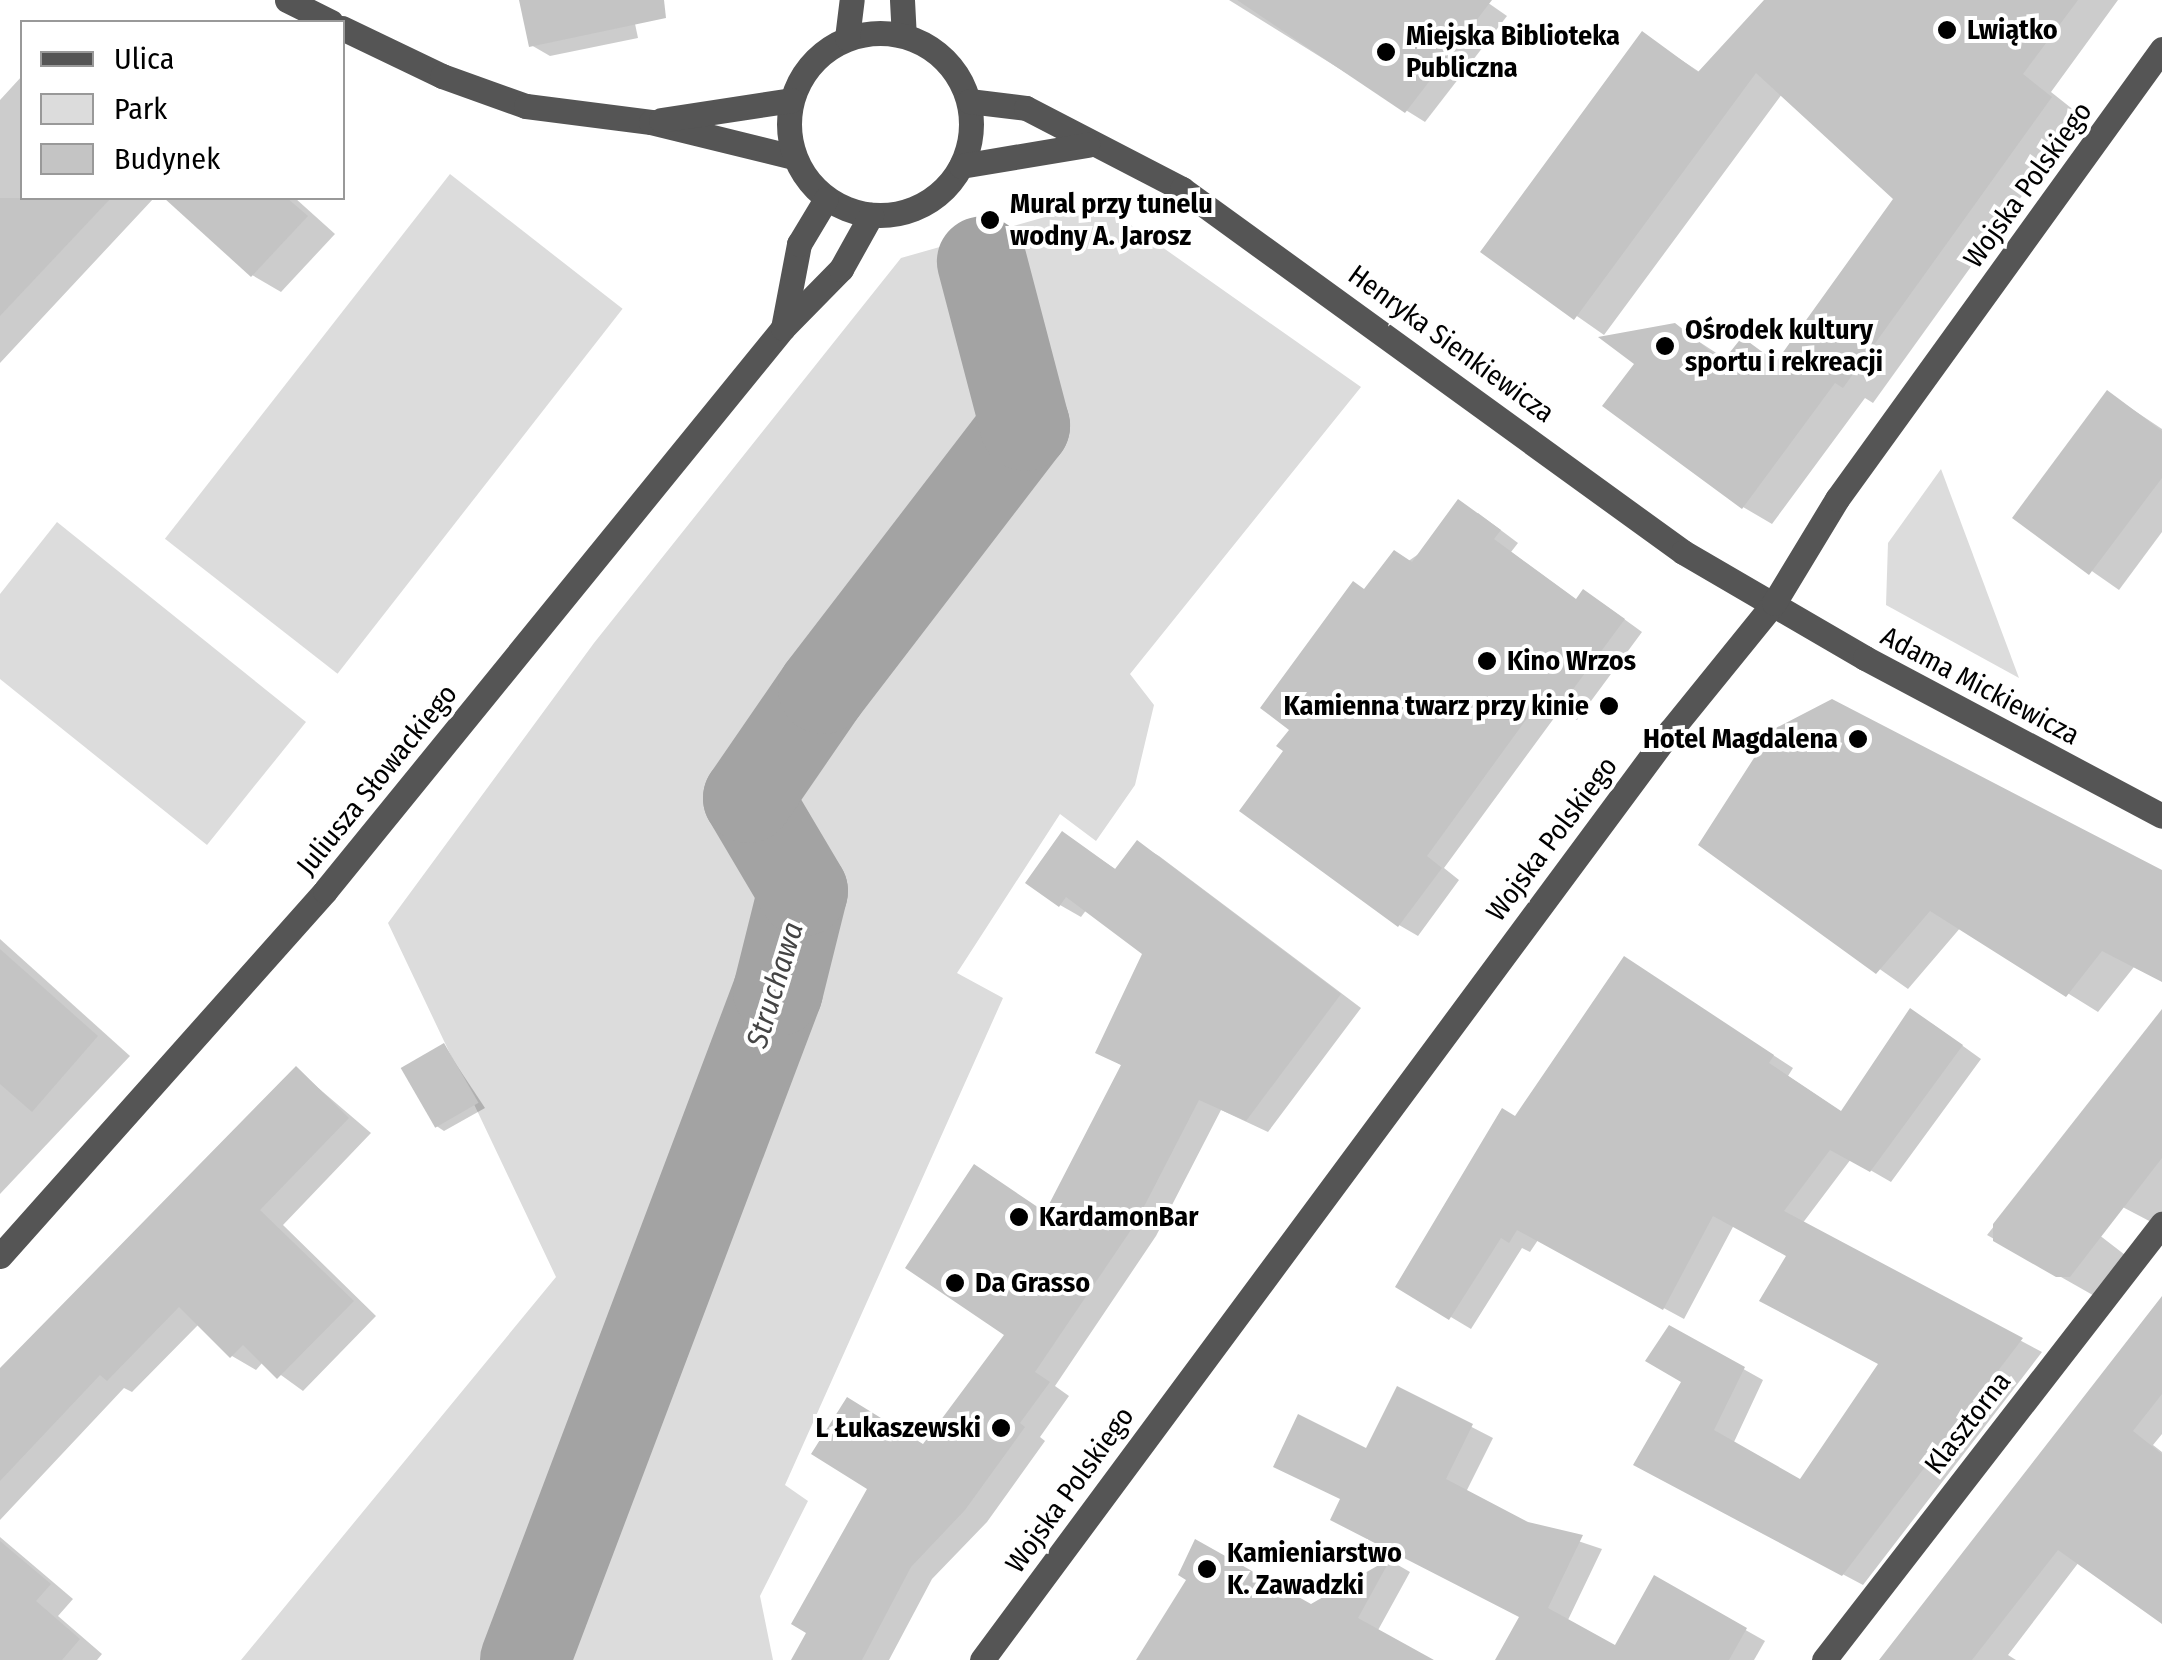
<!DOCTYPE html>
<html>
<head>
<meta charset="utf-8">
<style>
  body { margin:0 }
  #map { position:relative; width:2162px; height:1660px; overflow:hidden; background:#fff; font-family:"Fira Sans Condensed",sans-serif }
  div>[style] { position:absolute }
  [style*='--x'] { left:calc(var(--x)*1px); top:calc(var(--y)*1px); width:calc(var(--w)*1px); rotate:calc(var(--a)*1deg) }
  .green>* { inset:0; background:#dcdcdc; transform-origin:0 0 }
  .shadow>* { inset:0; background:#0003 }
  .river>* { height:90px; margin:-45px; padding:0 45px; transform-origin:45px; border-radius:45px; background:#a3a3a3 }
  .building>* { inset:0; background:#c4c4c4; transform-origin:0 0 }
  .minor>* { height:25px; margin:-12.5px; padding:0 12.5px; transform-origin:12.5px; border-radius:12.5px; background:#555 }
  .minor>.ring { margin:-12.5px; padding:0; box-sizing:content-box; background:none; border:25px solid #555; border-radius:50% }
  .dots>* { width:28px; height:28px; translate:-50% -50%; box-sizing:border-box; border:5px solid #fff; border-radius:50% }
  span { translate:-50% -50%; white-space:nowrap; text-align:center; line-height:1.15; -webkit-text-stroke:8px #fff; paint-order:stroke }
  .poi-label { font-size:28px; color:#000; font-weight:700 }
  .left { translate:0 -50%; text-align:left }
  .right { translate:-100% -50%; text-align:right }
  .street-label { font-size:28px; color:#000 }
  .water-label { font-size:30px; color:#444; font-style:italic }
  .legend { position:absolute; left:20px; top:20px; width:325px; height:180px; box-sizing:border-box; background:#fff; border:2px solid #999; margin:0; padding:12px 18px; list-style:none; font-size:30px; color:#000 }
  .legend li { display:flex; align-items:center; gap:20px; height:50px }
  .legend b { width:50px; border:2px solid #999 }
</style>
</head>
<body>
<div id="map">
  <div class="green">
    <i style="left:450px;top:174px;width:219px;height:463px;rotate:38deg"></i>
    <i style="clip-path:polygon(1098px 202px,1361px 387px,1130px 674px,1154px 705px,1135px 785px,1096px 841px,1060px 814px,957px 973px,1003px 998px,785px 1485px,808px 1501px,760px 1596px,773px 1660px,241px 1660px,556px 1277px,388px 923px,594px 643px,901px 258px)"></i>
    <i style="clip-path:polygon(1941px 469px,2019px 678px,1886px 605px,1888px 543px)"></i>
    <i style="clip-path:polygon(57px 522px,306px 722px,207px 845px,0 679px,0 594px)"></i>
  </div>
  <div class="shadow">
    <i style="clip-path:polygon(522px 0,630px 0,638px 38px,550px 56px,531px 45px)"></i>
    <i style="clip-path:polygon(1229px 0,1484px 0,1507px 16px,1425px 122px)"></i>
    <i style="clip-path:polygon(1767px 0,2118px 0,2051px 92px,2080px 115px,1873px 403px,1865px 398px,1772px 524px,1743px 507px,1675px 326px,1727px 360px,1742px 340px,1778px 362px,1896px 198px,1782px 94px,1604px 335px,1484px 251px,1642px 34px,1701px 73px)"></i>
    <i style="clip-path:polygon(22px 76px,22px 198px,154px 198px,0 363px,0 100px)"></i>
    <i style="clip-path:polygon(168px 198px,295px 198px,335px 234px,281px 292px,252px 275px)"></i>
    <i style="clip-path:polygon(2108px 393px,2162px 429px,2162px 532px,2119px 590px,2016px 518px)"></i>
    <i style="clip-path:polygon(1478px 513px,1518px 543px,1511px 552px,1578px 601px,1602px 603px,1642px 632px,1577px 720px,1560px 710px,1444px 868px,1459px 880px,1418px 936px,1399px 925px,1286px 750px,1365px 591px)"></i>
    <i style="clip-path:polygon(1063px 834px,1118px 871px,1138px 844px,1159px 856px,1361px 1008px,1268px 1132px,1221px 1110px,1156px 1236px,1055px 1386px,1069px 1396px,1040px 1437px,1045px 1441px,987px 1522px,932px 1579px,889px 1660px,808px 1660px,924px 1447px,1008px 1334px,1047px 1214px,1123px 1066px,1098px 1052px,1145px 953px,1087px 909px,1081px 917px,1060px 905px)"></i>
    <i style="clip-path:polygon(1702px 844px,2162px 874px,2162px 981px,2134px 967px,2098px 1012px,1961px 927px,1908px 989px)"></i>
    <i style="clip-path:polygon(0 939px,130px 1056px,0 1194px)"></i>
    <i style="clip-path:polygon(1644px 971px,1793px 1068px,1788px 1076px,1843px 1113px,1931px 1023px,1981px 1059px,1891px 1182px,1851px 1159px,1802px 1224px,2042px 1352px,1863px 1585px,1656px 1475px,1684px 1381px,1670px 1328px,1763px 1380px,1734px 1442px,1801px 1482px,1881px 1364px,1789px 1255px,1734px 1225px,1684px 1319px,1538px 1240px,1530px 1252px,1522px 1248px,1471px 1329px,1399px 1286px,1516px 1119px)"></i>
    <i style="clip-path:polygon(2162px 1014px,2162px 1216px,2155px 1224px,2113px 1202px,2094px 1231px,2129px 1258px,2098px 1298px,1987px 1235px)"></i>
    <i style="clip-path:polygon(444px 1046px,485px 1108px,444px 1131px,435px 1125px)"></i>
    <i style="clip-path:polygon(296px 1069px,371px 1133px,283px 1225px,376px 1316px,303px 1391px,263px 1362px,256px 1370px,232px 1356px,199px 1324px,132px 1392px,124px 1388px,0 1520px,0 1370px)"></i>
    <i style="clip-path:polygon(2162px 1333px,2162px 1434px,2153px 1445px,2162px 1452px,2162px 1621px,2079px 1562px,2008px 1655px,2016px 1660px,1940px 1660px)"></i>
    <i style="clip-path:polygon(1398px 1389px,1493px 1438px,1466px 1492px,1527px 1524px,1602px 1549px,1567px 1622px,1602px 1660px,1498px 1660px,1521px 1617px,1367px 1452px)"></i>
    <i style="clip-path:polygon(0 1537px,73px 1599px,58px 1616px,102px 1654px,97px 1660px,0 1660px)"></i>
    <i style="clip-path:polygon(1391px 1561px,1410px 1572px,1377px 1632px,1428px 1660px,1139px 1660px,1311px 1607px)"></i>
    <i style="clip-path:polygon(1655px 1579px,1765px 1641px,1754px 1660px,1609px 1660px)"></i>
  </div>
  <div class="river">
    <i style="--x:525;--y:1660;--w:715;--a:-69.28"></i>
    <i style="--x:778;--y:991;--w:103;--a:-76"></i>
    <i style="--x:803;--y:891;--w:108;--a:-120.6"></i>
    <i style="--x:748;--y:798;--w:132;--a:-55.5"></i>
    <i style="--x:823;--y:689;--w:332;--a:-52.5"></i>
    <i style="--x:1025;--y:426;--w:170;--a:-104.7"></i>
  </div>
  <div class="building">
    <i style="clip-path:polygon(519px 0,664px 0,666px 18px,529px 47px)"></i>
    <i style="clip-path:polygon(1237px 0,1492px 0,1405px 113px)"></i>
    <i style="clip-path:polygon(1764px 0,2078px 0,2023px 74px,2052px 97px,1843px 388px,1835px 383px,1742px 509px,1602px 406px,1634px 364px,1598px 337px,1675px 323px,1723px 361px,1742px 337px,1776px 362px,1893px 199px,1756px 73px,1574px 320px,1480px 252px,1642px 31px,1698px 72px)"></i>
    <i style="clip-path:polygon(0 198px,111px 198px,0 316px)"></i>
    <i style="clip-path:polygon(164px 198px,287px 198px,308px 216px,251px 277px)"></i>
    <i style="clip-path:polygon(2107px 390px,2162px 431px,2162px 478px,2089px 575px,2012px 518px)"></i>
    <i style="clip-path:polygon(1458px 499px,1501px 530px,1494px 539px,1576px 599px,1583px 589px,1625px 619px,1557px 711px,1541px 699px,1427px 856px,1442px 868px,1398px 927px,1239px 811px,1283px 751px,1276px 746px,1289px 730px,1260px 708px,1353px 581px,1364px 589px,1394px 550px,1412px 562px)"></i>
    <i style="clip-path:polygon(1832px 699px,2162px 870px,2162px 982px,2102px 951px,2066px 997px,1930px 911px,1876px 974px,1698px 845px,1772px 730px)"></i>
    <i style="clip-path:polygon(1062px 831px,1115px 869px,1137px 840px,1341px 994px,1246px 1121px,1199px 1100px,1135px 1224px,1035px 1372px,1050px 1382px,1020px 1423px,1025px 1427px,965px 1510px,911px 1567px,862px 1660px,791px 1660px,806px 1633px,791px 1624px,867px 1489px,811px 1454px,847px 1397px,923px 1444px,1004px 1335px,905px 1268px,974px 1164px,1045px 1212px,1121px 1065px,1095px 1053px,1142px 954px,1066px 897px,1059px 907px,1025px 883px)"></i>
    <i style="clip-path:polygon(0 949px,98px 1036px,32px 1112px,0 1084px)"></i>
    <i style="clip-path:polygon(1624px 956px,1774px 1055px,1769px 1063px,1841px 1111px,1910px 1008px,1963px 1045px,1870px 1172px,1830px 1150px,1784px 1211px,2023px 1338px,1842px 1576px,1633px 1465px,1681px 1382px,1645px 1361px,1669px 1325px,1745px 1367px,1714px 1430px,1800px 1479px,1878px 1364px,1759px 1301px,1786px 1256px,1713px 1216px,1663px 1310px,1517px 1230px,1509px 1243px,1501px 1238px,1449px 1320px,1395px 1287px,1502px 1108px,1515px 1116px)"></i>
    <i style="clip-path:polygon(2162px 1009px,2162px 1158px,2070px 1277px,2056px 1277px,1993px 1241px,1993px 1224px)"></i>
    <i style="left:444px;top:1043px;width:69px;height:50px;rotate:60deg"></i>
    <i style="clip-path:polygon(296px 1066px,349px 1118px,260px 1210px,354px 1301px,277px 1379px,243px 1345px,230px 1358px,179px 1307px,107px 1381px,100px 1375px,0 1481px,0 1368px)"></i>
    <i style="clip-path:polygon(2162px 1296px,2162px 1394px,2133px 1431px,2162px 1454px,2162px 1624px,2058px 1550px,1972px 1660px,1879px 1660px)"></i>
    <i style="clip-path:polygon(1397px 1386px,1473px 1424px,1446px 1479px,1528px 1522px,1583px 1535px,1548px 1608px,1615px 1645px,1654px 1575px,1747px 1628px,1729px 1660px,1495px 1660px,1519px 1617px,1330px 1520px,1340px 1499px,1273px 1467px,1298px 1414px,1366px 1448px)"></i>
    <i style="clip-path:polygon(1195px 1539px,1311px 1604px,1391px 1558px,1358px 1618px,1434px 1660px,1136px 1660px,1186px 1580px,1178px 1575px)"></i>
    <i style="clip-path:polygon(0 1541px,51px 1584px,36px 1601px,80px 1639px,62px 1660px,0 1660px)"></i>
  </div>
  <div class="minor">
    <i style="--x:287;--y:0;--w:49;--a:26.6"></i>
    <i style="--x:902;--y:0;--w:35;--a:87"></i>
    <i style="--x:342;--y:28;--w:111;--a:25.6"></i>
    <i style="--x:442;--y:76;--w:89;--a:19.7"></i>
    <i style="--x:526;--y:106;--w:126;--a:7.3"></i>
    <i style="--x:651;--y:122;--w:147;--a:13.8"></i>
    <i class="ring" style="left:789px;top:33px;width:157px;height:157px"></i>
    <i style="--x:847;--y:38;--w:38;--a:-83"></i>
    <i style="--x:969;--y:101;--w:57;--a:7"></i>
    <i style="--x:1026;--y:108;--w:176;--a:27.4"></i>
    <i style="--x:1182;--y:189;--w:619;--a:35.93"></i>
    <i style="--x:1683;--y:552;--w:211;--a:30.2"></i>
    <i style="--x:1865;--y:658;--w:336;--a:28"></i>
    <i style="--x:661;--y:120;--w:132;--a:-8.7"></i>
    <i style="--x:961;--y:166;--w:128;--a:-9.5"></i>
    <i style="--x:783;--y:328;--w:86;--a:-79.2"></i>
    <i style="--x:799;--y:244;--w:52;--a:-59"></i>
    <i style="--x:0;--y:1256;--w:489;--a:-48.3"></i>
    <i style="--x:325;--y:891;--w:726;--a:-50.87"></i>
    <i style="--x:783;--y:328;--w:83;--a:-45.5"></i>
    <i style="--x:841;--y:269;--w:62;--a:-60.9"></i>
    <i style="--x:982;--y:1660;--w:1157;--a:-53.47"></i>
    <i style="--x:1671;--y:730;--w:164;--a:-51"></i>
    <i style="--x:1774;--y:603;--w:122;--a:-58.8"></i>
    <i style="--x:1837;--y:499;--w:555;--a:-54.16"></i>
    <i style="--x:1824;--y:1660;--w:552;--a:-52.22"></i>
  </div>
  <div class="dots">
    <i style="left:1947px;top:30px;background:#000"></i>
    <i style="left:1386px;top:52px;background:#000"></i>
    <i style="left:990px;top:220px;background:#000"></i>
    <i style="left:1665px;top:346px;background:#000"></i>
    <i style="left:1487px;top:661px;background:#000"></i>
    <i style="left:1609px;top:706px;background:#000"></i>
    <i style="left:1858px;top:739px;background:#000"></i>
    <i style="left:1019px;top:1217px;background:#000"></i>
    <i style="left:955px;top:1283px;background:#000"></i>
    <i style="left:1001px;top:1428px;background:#000"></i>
    <i style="left:1207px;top:1569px;background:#000"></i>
  </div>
  <div class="poi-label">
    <span class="left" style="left:1967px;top:30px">Lwiątko</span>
    <span class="left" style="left:1406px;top:52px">Miejska Biblioteka<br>Publiczna</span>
    <span class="left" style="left:1010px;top:220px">Mural przy tunelu<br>wodny A. Jarosz</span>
    <span class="left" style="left:1685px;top:346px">Ośrodek kultury<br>sportu i rekreacji</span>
    <span class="left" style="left:1507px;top:661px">Kino Wrzos</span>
    <span class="right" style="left:1589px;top:706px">Kamienna twarz przy kinie</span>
    <span class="right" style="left:1838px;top:739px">Hotel Magdalena</span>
    <span class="left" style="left:1039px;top:1217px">KardamonBar</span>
    <span class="left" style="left:975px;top:1283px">Da Grasso</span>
    <span class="right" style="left:981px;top:1428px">L Łukaszewski</span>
    <span class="left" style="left:1227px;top:1569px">Kamieniarstwo<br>K. Zawadzki</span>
  </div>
  <div class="street-label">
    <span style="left:2028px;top:185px;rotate:-54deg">Wojska Polskiego</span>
    <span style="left:1451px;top:344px;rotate:36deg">Henryka Sienkiewicza</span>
    <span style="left:1980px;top:686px;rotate:28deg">Adama Mickiewicza</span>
    <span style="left:377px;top:780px;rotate:-51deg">Juliusza Słowackiego</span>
    <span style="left:1552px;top:839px;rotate:-53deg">Wojska Polskiego</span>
    <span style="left:1968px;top:1423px;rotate:-52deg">Klasztorna</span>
    <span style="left:1070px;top:1490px;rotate:-54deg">Wojska Polskiego</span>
  </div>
  <div class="water-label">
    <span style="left:775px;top:985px;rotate:-73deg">Struchawa</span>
  </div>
  <ul class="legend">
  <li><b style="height:12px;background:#555"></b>Ulica</li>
  <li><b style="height:28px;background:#dcdcdc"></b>Park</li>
  <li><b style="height:28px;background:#c4c4c4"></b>Budynek</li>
  </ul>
</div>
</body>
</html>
